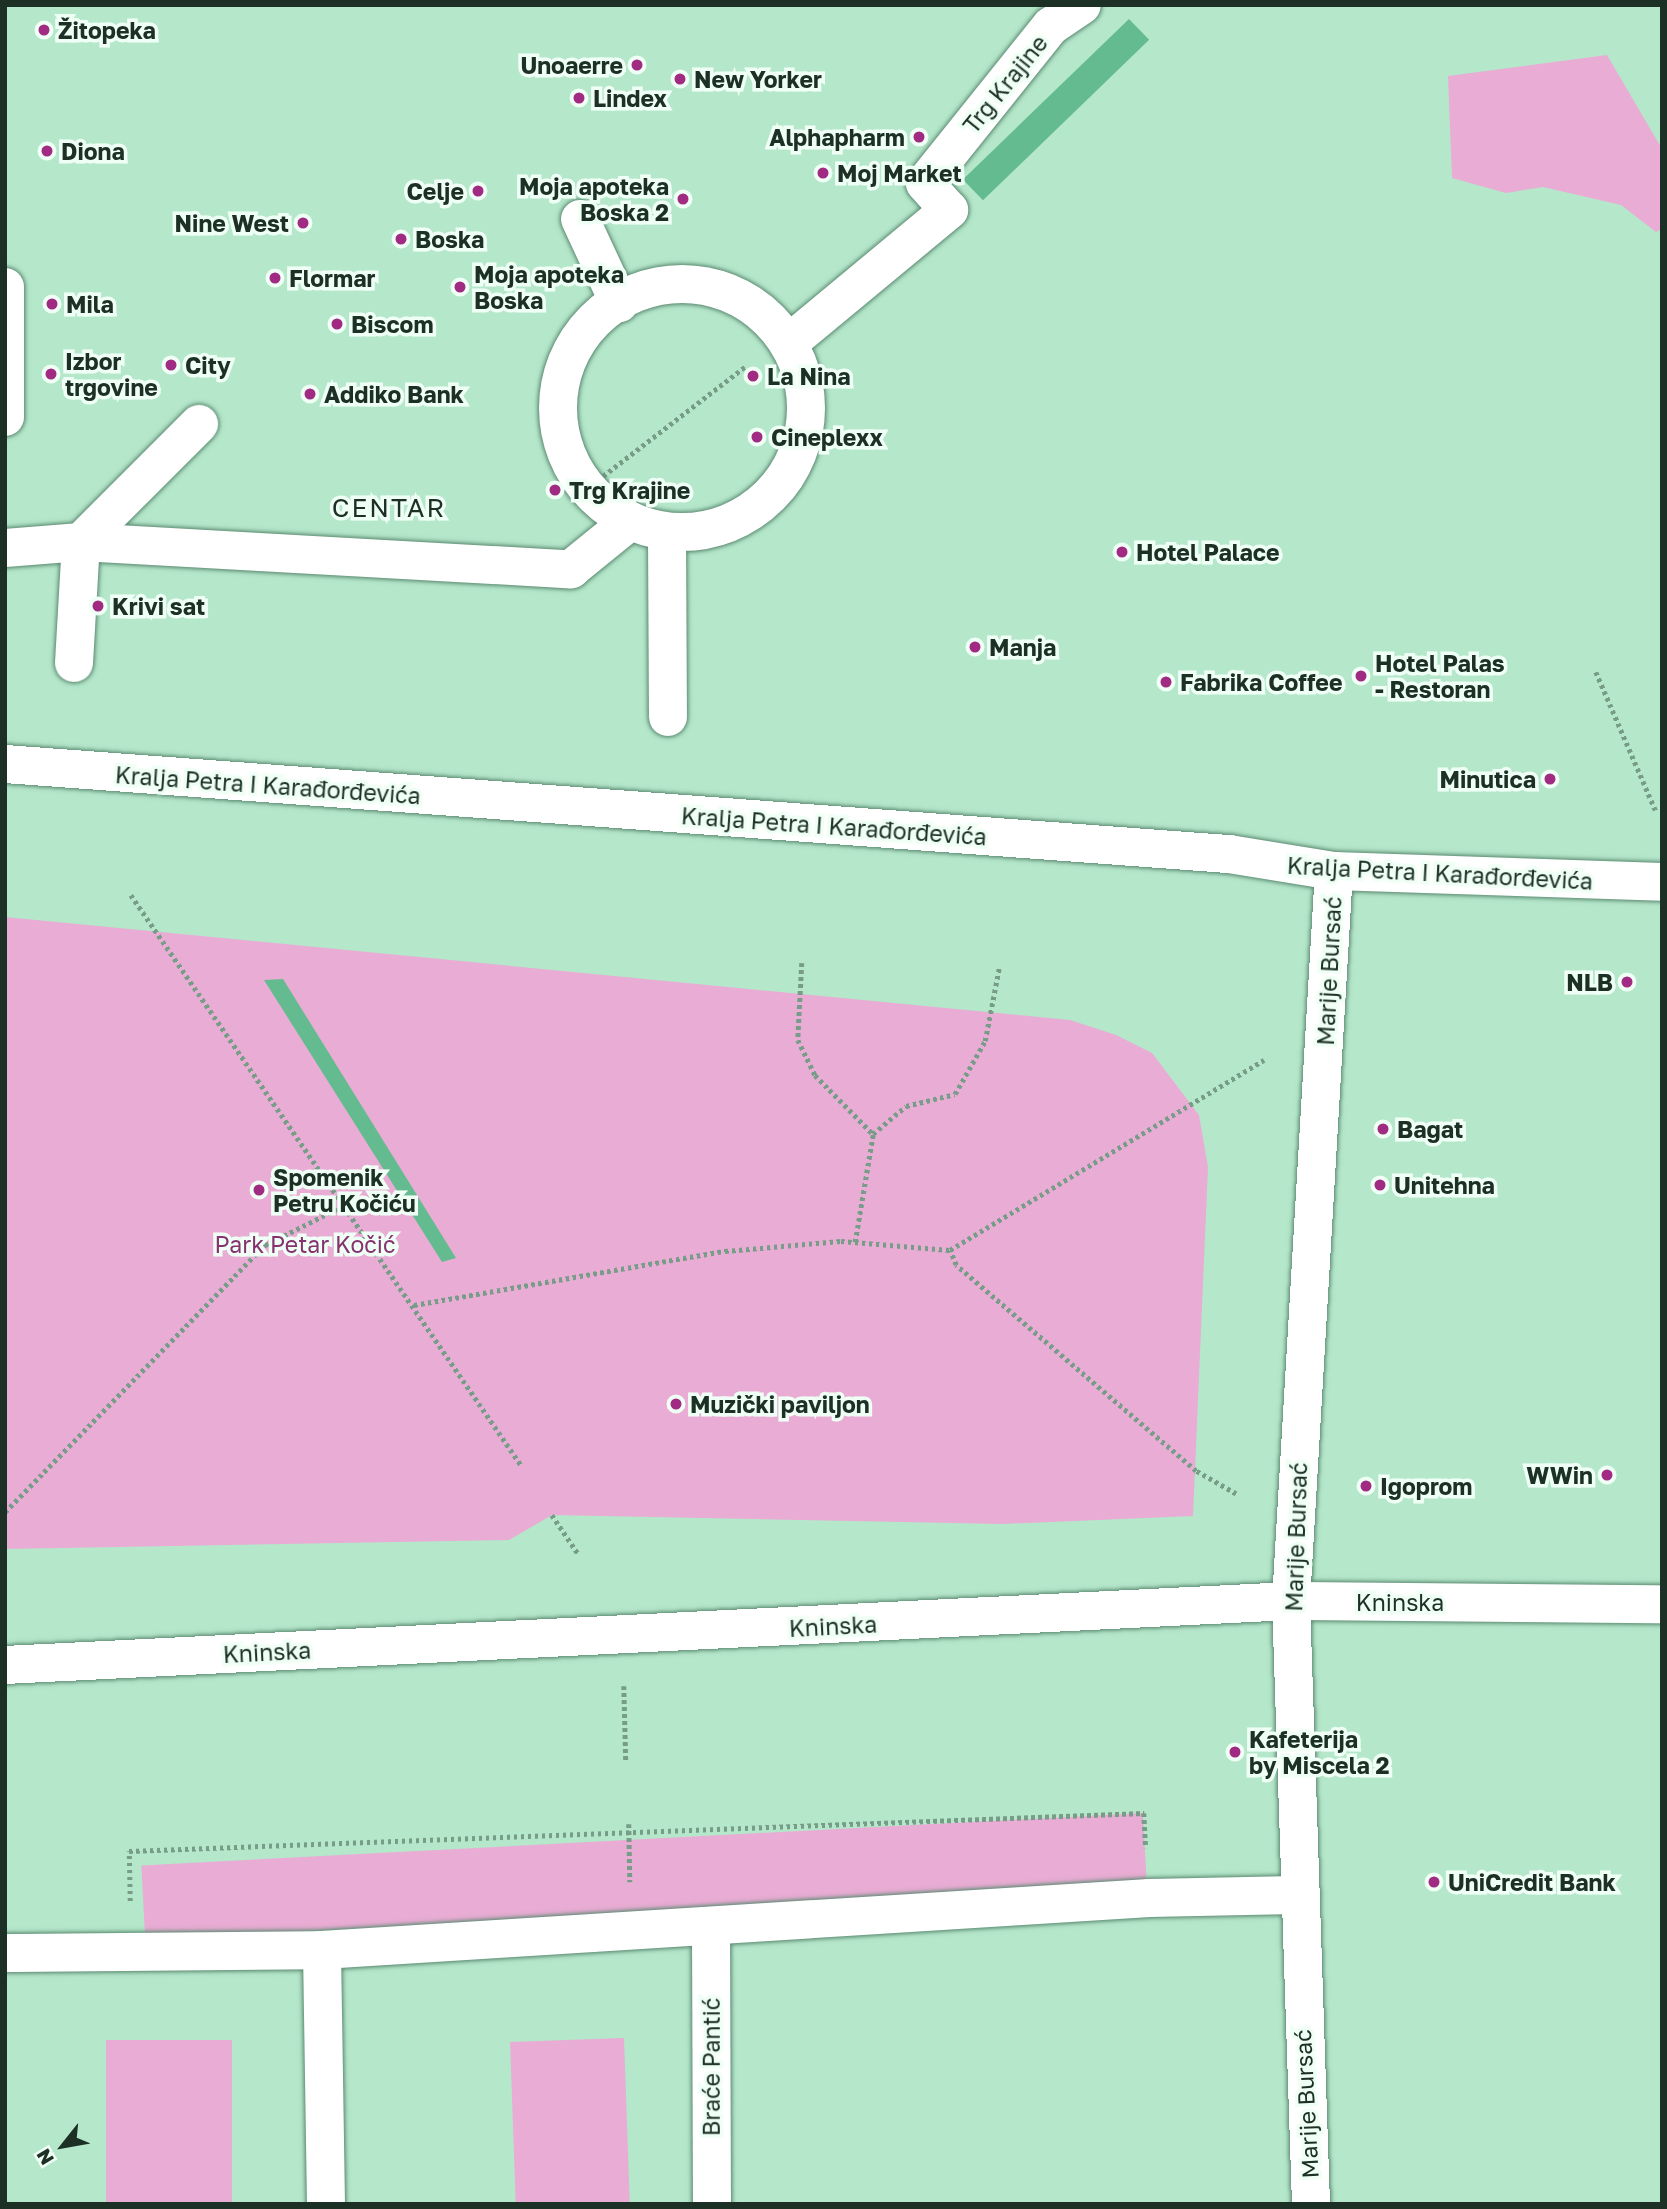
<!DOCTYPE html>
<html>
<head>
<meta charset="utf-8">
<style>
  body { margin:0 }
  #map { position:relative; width:1667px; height:2209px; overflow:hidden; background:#b5e7cb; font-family:"Golos Text",sans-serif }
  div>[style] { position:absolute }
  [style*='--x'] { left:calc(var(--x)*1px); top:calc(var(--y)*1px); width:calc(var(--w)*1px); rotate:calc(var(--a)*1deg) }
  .green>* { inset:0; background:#e9acd4; transform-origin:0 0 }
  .water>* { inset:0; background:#65bb90; transform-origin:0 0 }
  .path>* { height:4.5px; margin-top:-2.25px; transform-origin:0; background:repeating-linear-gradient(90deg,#779d88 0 3.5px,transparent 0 7px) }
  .roads { filter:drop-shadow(0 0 2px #5b8a71) drop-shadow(0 0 2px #5b8a71) }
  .pedestrian>* { height:38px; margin:-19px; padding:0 19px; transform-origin:19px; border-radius:19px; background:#fff }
  .pedestrian>.ring { margin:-19px; padding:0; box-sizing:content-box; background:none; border:38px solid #fff; border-radius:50% }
  .minor>* { height:38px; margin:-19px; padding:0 19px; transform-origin:19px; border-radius:19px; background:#fff }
  .secondary>* { height:38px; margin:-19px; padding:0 19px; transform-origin:19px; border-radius:19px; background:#fff }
  .dots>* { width:19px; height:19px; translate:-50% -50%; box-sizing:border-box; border:4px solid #f0fff6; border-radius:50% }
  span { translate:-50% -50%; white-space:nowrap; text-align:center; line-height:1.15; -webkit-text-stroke:7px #f0fff6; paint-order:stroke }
  .poi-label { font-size:23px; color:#1c3025; font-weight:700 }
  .left { translate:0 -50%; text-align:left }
  .right { translate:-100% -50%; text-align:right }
  .street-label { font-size:23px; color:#1c3025 }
  .park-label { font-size:23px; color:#86326f }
  .quarter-label { font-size:26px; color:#1c3025; letter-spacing:2px }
  .frame { position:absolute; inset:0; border:7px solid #1c3025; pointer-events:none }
  .north { position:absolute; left:28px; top:2111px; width:70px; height:70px; -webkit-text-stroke:5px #f0fff6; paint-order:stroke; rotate:239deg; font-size:19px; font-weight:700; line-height:28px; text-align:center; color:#1c3025 }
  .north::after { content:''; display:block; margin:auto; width:24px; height:32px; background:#1c3025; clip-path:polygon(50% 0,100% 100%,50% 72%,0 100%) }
</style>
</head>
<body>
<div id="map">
  <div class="green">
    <i style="clip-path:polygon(1607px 55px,1662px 149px,1662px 229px,1656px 232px,1621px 205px,1543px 187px,1506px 193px,1452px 178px,1448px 76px)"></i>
    <i style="clip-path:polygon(5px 917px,1070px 1020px,1116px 1035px,1152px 1053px,1199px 1115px,1208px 1167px,1193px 1516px,1003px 1524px,552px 1515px,509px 1540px,5px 1549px)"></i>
    <i style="left:1143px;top:1813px;width:74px;height:1003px;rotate:87deg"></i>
    <i style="left:624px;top:2038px;width:166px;height:114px;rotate:88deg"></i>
    <i style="left:232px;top:2040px;width:164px;height:126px;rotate:90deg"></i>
  </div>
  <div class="water">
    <i style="left:1129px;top:19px;width:29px;height:231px;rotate:46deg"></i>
    <i style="clip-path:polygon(283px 979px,456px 1258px,442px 1262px,264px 980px)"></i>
  </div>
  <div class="path">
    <i style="--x:603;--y:476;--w:180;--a:-37.6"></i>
    <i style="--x:1596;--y:672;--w:151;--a:66.7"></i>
    <i style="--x:131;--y:895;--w:691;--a:55.62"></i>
    <i style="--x:802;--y:963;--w:77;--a:93"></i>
    <i style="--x:798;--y:1040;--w:39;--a:64"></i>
    <i style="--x:815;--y:1075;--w:83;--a:45.5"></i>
    <i style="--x:855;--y:1242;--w:109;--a:-80.5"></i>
    <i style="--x:873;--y:1134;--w:43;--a:-40.3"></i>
    <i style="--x:906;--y:1106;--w:50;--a:-13.8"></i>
    <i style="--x:955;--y:1094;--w:61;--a:-60.5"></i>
    <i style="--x:985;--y:1041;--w:74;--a:-79.1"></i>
    <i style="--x:414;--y:1305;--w:316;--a:-9.9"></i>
    <i style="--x:725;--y:1251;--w:116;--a:-4.9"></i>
    <i style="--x:841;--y:1241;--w:109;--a:4.7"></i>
    <i style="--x:1236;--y:1494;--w:46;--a:-150.1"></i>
    <i style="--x:1196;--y:1471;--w:316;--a:-139.4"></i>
    <i style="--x:956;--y:1265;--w:16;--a:-112"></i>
    <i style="--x:950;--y:1250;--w:367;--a:-31.2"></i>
    <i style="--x:5;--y:1512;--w:373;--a:-45.8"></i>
    <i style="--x:265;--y:1245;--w:89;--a:-26.6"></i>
    <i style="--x:552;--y:1515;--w:48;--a:56"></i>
    <i style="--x:624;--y:1686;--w:76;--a:88.5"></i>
    <i style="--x:629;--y:1824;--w:58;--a:89"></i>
    <i style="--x:130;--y:1901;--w:50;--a:-91.1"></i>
    <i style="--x:129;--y:1851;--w:1016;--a:-2.14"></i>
    <i style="--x:1144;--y:1813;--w:35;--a:87"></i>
  </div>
  <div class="roads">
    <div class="pedestrian">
      <i style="--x:580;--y:219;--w:93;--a:65.1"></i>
      <i class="ring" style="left:558px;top:284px;width:210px;height:210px"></i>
      <i style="--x:5;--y:287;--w:130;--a:90"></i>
      <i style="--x:790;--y:342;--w:207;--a:-39.7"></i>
      <i style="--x:949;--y:210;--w:36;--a:-132"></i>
      <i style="--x:925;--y:183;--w:201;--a:-51.3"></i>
      <i style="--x:1051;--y:26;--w:37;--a:-34"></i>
      <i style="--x:667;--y:534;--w:183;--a:89.7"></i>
      <i style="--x:5;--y:548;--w:76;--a:-4.5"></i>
      <i style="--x:81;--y:542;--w:491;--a:3.2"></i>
      <i style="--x:571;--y:569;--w:75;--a:-39"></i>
      <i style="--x:74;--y:663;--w:121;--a:-86.7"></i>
      <i style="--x:81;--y:542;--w:167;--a:-45"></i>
    </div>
    <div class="minor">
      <i style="--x:711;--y:1929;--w:275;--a:89.8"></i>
      <i style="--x:322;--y:1950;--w:254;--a:89.1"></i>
      <i style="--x:5;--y:1953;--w:317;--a:-0.5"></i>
      <i style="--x:322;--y:1950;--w:829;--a:-3.6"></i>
      <i style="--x:1149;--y:1898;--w:147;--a:-1.2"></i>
      <i style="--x:1311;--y:2204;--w:603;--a:-91.9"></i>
      <i style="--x:1291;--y:1601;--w:731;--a:-86.63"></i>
    </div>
    <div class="secondary">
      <i style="--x:5;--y:764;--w:1227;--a:4.21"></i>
      <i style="--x:1229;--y:854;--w:106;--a:9.2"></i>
      <i style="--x:1334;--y:871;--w:328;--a:1.9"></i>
      <i style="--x:5;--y:1665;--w:1288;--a:-2.85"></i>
      <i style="--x:1291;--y:1601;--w:371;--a:0.5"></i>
    </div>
  </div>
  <div class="dots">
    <i style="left:44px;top:30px;background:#a12a83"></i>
    <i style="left:637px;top:65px;background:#a12a83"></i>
    <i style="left:680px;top:79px;background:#a12a83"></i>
    <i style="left:579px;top:98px;background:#a12a83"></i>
    <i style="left:919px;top:137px;background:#a12a83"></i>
    <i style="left:47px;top:151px;background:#a12a83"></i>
    <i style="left:823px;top:173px;background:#a12a83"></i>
    <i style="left:478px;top:191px;background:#a12a83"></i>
    <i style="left:683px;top:199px;background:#a12a83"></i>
    <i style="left:303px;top:223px;background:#a12a83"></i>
    <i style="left:401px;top:239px;background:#a12a83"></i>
    <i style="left:275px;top:278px;background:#a12a83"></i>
    <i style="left:460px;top:287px;background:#a12a83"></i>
    <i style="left:52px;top:304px;background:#a12a83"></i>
    <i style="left:337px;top:324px;background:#a12a83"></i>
    <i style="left:171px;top:365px;background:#a12a83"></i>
    <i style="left:51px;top:374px;background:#a12a83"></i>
    <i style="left:753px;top:376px;background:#a12a83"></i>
    <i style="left:310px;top:394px;background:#a12a83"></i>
    <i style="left:757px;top:437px;background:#a12a83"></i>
    <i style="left:555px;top:490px;background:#a12a83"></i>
    <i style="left:1122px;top:552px;background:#a12a83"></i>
    <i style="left:98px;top:606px;background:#a12a83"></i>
    <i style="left:975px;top:647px;background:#a12a83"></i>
    <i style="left:1361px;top:676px;background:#a12a83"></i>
    <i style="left:1166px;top:682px;background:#a12a83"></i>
    <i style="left:1550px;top:779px;background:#a12a83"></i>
    <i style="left:1627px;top:982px;background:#a12a83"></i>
    <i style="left:1383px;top:1129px;background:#a12a83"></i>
    <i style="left:1380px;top:1185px;background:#a12a83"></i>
    <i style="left:259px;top:1190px;background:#a12a83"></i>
    <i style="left:676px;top:1404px;background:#a12a83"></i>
    <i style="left:1607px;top:1475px;background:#a12a83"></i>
    <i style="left:1366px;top:1486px;background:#a12a83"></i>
    <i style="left:1235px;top:1752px;background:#a12a83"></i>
    <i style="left:1434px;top:1882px;background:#a12a83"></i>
  </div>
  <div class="poi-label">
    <span class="left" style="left:58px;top:30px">Žitopeka</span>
    <span class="right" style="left:623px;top:65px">Unoaerre</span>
    <span class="left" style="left:694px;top:79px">New Yorker</span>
    <span class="left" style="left:593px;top:98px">Lindex</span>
    <span class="right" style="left:905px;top:137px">Alphapharm</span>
    <span class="left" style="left:61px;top:151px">Diona</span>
    <span class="left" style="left:837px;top:173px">Moj Market</span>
    <span class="right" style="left:669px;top:199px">Moja apoteka<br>Boska 2</span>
    <span class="right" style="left:464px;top:191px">Celje</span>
    <span class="right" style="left:289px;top:223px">Nine West</span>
    <span class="left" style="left:415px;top:239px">Boska</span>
    <span class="left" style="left:474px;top:287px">Moja apoteka<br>Boska</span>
    <span class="left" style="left:289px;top:278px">Flormar</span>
    <span class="left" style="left:66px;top:304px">Mila</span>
    <span class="left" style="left:351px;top:324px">Biscom</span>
    <span class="left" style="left:65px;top:374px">Izbor<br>trgovine</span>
    <span class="left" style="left:185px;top:365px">City</span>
    <span class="left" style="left:767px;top:376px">La Nina</span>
    <span class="left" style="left:324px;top:394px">Addiko Bank</span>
    <span class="left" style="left:771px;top:437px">Cineplexx</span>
    <span class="left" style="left:569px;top:490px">Trg Krajine</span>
    <span class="left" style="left:1136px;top:552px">Hotel Palace</span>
    <span class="left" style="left:112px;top:606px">Krivi sat</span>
    <span class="left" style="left:989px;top:647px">Manja</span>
    <span class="left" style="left:1375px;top:676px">Hotel Palas<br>- Restoran</span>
    <span class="left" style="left:1180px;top:682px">Fabrika Coffee</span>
    <span class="right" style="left:1536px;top:779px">Minutica</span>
    <span class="right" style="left:1613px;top:982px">NLB</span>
    <span class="left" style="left:1397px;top:1129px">Bagat</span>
    <span class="left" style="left:273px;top:1190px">Spomenik<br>Petru Kočiću</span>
    <span class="left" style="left:1394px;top:1185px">Unitehna</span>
    <span class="left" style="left:690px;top:1404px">Muzički paviljon</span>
    <span class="right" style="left:1593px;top:1475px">WWin</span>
    <span class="left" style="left:1380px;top:1486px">Igoprom</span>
    <span class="left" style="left:1249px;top:1752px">Kafeterija<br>by Miscela 2</span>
    <span class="left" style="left:1448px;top:1882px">UniCredit Bank</span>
  </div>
  <div class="street-label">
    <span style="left:1005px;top:84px;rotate:-51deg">Trg Krajine</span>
    <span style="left:268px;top:785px;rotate:4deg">Kralja Petra I Karađorđevića</span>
    <span style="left:834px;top:826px;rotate:4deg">Kralja Petra I Karađorđevića</span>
    <span style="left:1440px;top:873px;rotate:3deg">Kralja Petra I Karađorđevića</span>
    <span style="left:1329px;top:971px;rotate:-87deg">Marije Bursać</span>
    <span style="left:1296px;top:1537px;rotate:-88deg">Marije Bursać</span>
    <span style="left:1400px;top:1602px">Kninska</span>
    <span style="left:833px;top:1626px;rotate:-3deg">Kninska</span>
    <span style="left:267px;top:1652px;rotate:-3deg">Kninska</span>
    <span style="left:711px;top:2067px;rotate:-90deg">Braće Pantić</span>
    <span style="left:1306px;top:2104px;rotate:-93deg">Marije Bursać</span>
  </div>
  <div class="park-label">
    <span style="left:305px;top:1244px">Park Petar Kočić</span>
  </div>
  <div class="quarter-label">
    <span style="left:389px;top:508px">CENTAR</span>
  </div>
  <div class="frame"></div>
  <div class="north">N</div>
</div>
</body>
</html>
